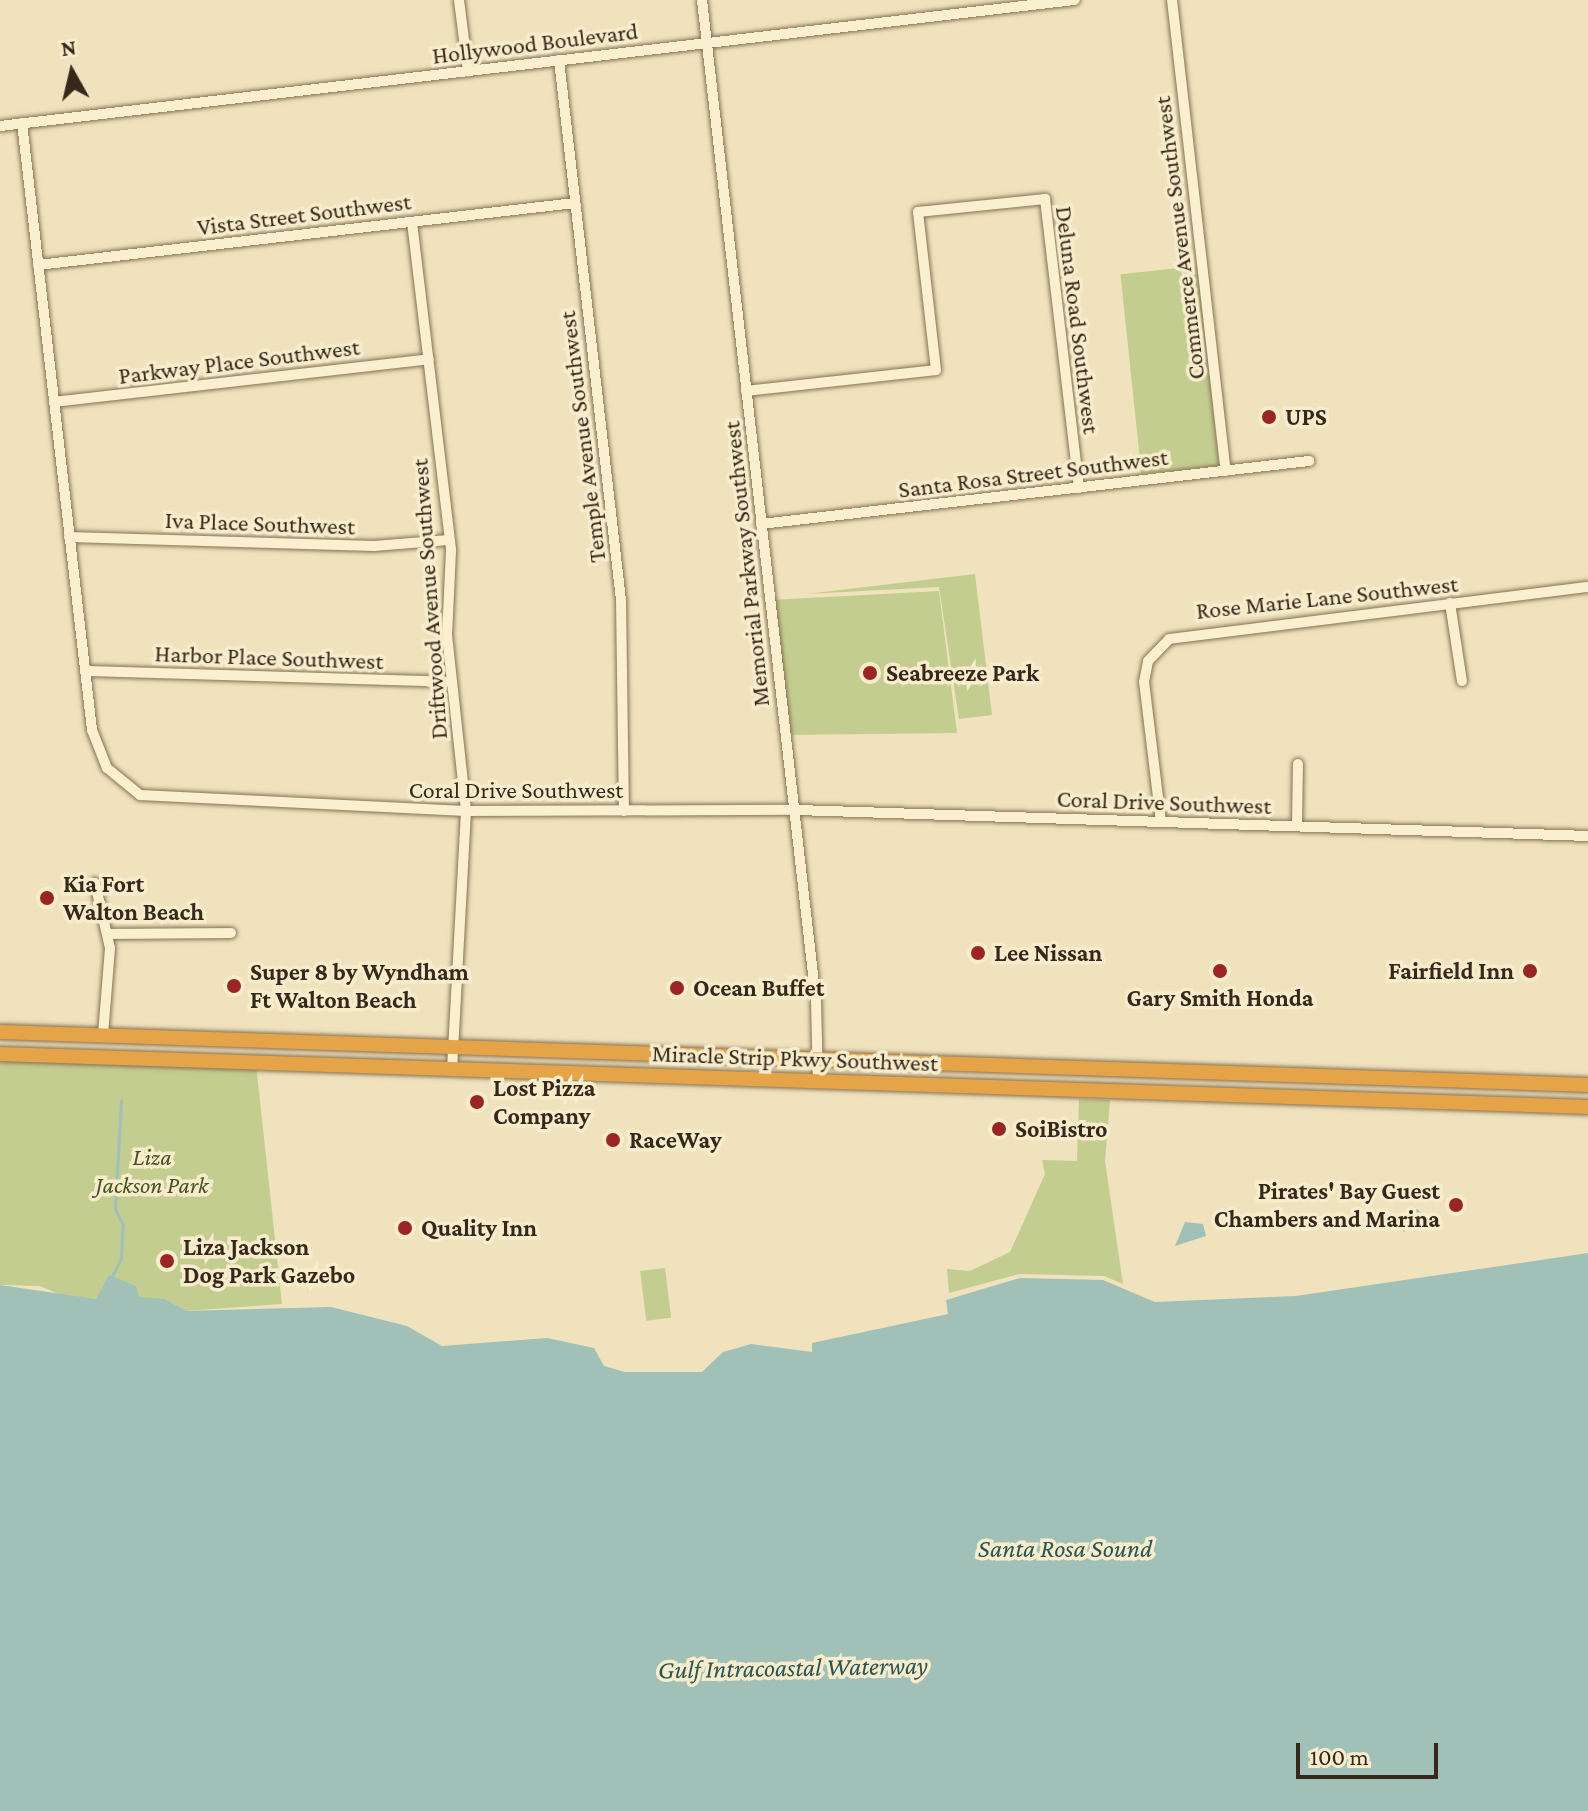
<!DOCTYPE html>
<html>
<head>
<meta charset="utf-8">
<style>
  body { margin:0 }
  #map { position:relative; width:1588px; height:1811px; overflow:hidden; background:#efe2bc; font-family:"Crimson Pro",serif }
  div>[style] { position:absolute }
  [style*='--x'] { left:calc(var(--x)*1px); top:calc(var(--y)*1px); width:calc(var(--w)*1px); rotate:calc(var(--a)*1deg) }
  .green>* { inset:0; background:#c4cd90; transform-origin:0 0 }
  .water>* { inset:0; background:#a0c0b8 }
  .stream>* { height:3px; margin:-1.5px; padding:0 1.5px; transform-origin:1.5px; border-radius:1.5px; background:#a0c0b8 }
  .roads { filter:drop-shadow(0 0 2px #877155) drop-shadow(0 0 2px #877155) }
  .minor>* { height:10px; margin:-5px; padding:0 5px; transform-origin:5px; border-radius:5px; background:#faefcf }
  .highway>* { height:14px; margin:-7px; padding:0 7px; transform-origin:7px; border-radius:7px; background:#e4a447 }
  .dots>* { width:22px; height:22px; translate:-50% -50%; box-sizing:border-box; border:4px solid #f7eccc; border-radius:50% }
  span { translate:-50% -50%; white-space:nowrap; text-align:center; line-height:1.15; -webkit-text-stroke:7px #f7eccc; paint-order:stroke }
  .street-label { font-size:24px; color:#36291b }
  .poi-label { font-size:24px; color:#36291b; font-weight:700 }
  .left { translate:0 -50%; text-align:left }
  .right { translate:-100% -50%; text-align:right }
  .park-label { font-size:24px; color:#455320; font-style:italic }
  .water-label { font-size:26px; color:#295655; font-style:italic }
  .north { position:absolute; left:32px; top:32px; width:80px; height:80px; -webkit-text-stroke:6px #f7eccc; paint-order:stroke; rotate:352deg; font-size:22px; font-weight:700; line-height:32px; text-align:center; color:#36291b }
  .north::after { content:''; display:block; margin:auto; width:28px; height:36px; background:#36291b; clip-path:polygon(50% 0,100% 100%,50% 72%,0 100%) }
  .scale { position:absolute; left:1296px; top:1743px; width:142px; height:36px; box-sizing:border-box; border:4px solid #36291b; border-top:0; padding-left:10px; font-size:24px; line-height:28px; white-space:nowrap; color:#36291b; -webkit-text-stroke:6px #f7eccc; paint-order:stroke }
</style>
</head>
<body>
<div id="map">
  <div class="green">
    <i style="left:1198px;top:266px;width:201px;height:78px;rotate:84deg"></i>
    <i style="clip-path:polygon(975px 574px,992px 715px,959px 719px,939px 587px,806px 594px)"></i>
    <i style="clip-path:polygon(939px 591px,957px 733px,785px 735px,770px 600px)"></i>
    <i style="clip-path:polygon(0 1054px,256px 1064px,282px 1304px,185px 1311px,165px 1299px,71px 1299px,40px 1286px,0 1285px)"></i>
    <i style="clip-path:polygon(1079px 1099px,1110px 1100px,1105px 1161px,1123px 1284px,1104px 1276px,1019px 1274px,949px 1293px,947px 1269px,970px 1271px,1010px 1252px,1045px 1174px,1042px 1160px,1077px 1161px)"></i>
    <i style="left:665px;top:1268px;width:50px;height:25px;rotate:83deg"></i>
  </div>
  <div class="water">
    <i style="clip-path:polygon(1417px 1209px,1433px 1224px,1403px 1232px,1402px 1218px)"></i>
    <i style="clip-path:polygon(1185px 1222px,1203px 1224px,1206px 1236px,1175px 1246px)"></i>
    <i style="clip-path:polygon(1588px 1253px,1588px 1811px,0 1811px,0 1285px,96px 1299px,109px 1275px,136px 1286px,139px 1297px,165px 1299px,186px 1311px,331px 1307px,407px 1326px,442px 1346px,547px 1338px,594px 1348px,604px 1366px,625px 1372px,702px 1372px,723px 1352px,751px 1344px,812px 1352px,812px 1343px,948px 1314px,946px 1300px,1020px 1278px,1103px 1280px,1155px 1302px,1296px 1296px)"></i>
  </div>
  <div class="stream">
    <i style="--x:112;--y:1276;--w:20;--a:-63"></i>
    <i style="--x:121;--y:1258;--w:33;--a:-87"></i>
    <i style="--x:123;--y:1225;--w:18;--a:-117"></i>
    <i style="--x:115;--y:1209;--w:109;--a:-86.8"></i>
  </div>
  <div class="roads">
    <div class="minor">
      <i style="--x:459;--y:0;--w:72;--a:82.8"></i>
      <i style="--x:702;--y:0;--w:1007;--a:83.5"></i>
      <i style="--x:816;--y:1001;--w:80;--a:88.6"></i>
      <i style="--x:1172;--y:0;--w:474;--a:83.5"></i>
      <i style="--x:559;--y:60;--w:544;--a:83.45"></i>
      <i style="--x:621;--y:600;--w:211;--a:89.2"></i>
      <i style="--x:22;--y:123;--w:611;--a:83.42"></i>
      <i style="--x:92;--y:730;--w:41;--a:68.5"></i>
      <i style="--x:107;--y:768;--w:43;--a:39.3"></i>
      <i style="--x:140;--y:795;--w:326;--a:2.8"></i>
      <i style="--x:466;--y:811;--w:331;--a:-0.2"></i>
      <i style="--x:797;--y:810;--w:791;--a:1.88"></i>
      <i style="--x:0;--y:126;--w:1082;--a:-6.69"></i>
      <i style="--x:412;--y:222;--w:331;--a:83.2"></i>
      <i style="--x:451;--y:551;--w:84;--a:92.7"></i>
      <i style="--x:447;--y:635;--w:177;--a:83.8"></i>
      <i style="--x:466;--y:811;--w:259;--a:93.1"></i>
      <i style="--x:38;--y:265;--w:541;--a:-6.59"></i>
      <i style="--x:746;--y:391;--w:191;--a:-6.3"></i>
      <i style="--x:936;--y:370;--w:159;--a:-96.5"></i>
      <i style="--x:918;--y:212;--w:128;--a:-5.8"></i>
      <i style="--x:1045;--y:199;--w:291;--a:83.3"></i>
      <i style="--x:54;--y:402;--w:377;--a:-6.5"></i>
      <i style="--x:761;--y:524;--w:552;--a:-6.56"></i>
      <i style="--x:69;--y:537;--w:305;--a:1.7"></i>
      <i style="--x:374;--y:546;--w:75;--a:-4.6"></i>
      <i style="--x:1450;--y:603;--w:79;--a:81.3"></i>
      <i style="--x:85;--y:671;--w:367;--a:1.7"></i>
      <i style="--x:1161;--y:822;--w:141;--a:-96.9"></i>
      <i style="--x:1144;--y:682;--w:21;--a:-79"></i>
      <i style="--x:1148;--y:661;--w:30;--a:-46"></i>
      <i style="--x:1169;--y:639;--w:422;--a:-7.1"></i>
      <i style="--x:1297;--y:826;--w:62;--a:-89.1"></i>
      <i style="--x:95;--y:883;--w:67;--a:77"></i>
      <i style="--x:110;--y:948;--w:87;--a:94.6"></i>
      <i style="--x:108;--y:934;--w:123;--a:-0.5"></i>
    </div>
    <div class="highway">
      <i style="--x:0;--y:1032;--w:1589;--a:1.91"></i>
      <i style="--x:0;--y:1054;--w:1589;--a:1.91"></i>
    </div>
  </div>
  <div class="dots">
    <i style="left:1269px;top:417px;background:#992623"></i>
    <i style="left:870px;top:673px;background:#992623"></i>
    <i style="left:47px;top:898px;background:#992623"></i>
    <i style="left:978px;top:953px;background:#992623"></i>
    <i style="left:1220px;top:971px;background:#992623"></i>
    <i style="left:1530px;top:971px;background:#992623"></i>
    <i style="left:234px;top:986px;background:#992623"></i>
    <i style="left:677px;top:988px;background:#992623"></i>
    <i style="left:477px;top:1102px;background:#992623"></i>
    <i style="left:999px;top:1129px;background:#992623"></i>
    <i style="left:613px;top:1140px;background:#992623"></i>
    <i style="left:1456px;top:1205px;background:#992623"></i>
    <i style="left:405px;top:1228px;background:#992623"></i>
    <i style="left:167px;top:1261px;background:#992623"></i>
  </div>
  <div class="street-label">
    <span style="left:535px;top:43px;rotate:-7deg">Hollywood Boulevard</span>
    <span style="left:304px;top:214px;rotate:-7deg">Vista Street Southwest</span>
    <span style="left:1179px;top:238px;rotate:-97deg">Commerce Avenue Southwest</span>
    <span style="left:1078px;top:320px;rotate:83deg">Deluna Road Southwest</span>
    <span style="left:239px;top:361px;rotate:-7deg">Parkway Place Southwest</span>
    <span style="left:582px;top:437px;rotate:-97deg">Temple Avenue Southwest</span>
    <span style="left:1033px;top:473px;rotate:-7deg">Santa Rosa Street Southwest</span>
    <span style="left:260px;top:523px;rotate:2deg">Iva Place Southwest</span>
    <span style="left:746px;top:564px;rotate:-96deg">Memorial Parkway Southwest</span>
    <span style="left:1327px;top:597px;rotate:-6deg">Rose Marie Lane Southwest</span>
    <span style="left:429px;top:599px;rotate:-94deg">Driftwood Avenue Southwest</span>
    <span style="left:269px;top:657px;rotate:2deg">Harbor Place Southwest</span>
    <span style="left:516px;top:790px">Coral Drive Southwest</span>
    <span style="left:1164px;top:802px;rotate:2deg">Coral Drive Southwest</span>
    <span style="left:795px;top:1058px;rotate:2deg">Miracle Strip Pkwy Southwest</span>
  </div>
  <div class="poi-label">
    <span class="left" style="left:1285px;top:417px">UPS</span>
    <span class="left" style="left:886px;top:673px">Seabreeze Park</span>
    <span class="left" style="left:63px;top:898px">Kia Fort<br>Walton Beach</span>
    <span class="left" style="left:994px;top:953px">Lee Nissan</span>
    <span class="right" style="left:1514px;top:971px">Fairfield Inn</span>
    <span class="left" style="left:250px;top:986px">Super 8 by Wyndham<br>Ft Walton Beach</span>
    <span class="left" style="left:693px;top:988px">Ocean Buffet</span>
    <span style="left:1220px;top:998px">Gary Smith Honda</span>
    <span class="left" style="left:493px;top:1102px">Lost Pizza<br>Company</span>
    <span class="left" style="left:1015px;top:1129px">SoiBistro</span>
    <span class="left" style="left:629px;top:1140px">RaceWay</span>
    <span class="right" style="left:1440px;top:1205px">Pirates' Bay Guest<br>Chambers and Marina</span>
    <span class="left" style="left:421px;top:1228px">Quality Inn</span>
    <span class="left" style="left:183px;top:1261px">Liza Jackson<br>Dog Park Gazebo</span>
  </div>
  <div class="park-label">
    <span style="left:152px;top:1171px">Liza<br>Jackson Park</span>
  </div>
  <div class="water-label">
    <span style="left:1065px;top:1549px">Santa Rosa Sound</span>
    <span style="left:793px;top:1668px;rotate:-1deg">Gulf Intracoastal Waterway</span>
  </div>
  <div class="north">N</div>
  <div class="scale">100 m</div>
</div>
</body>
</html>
